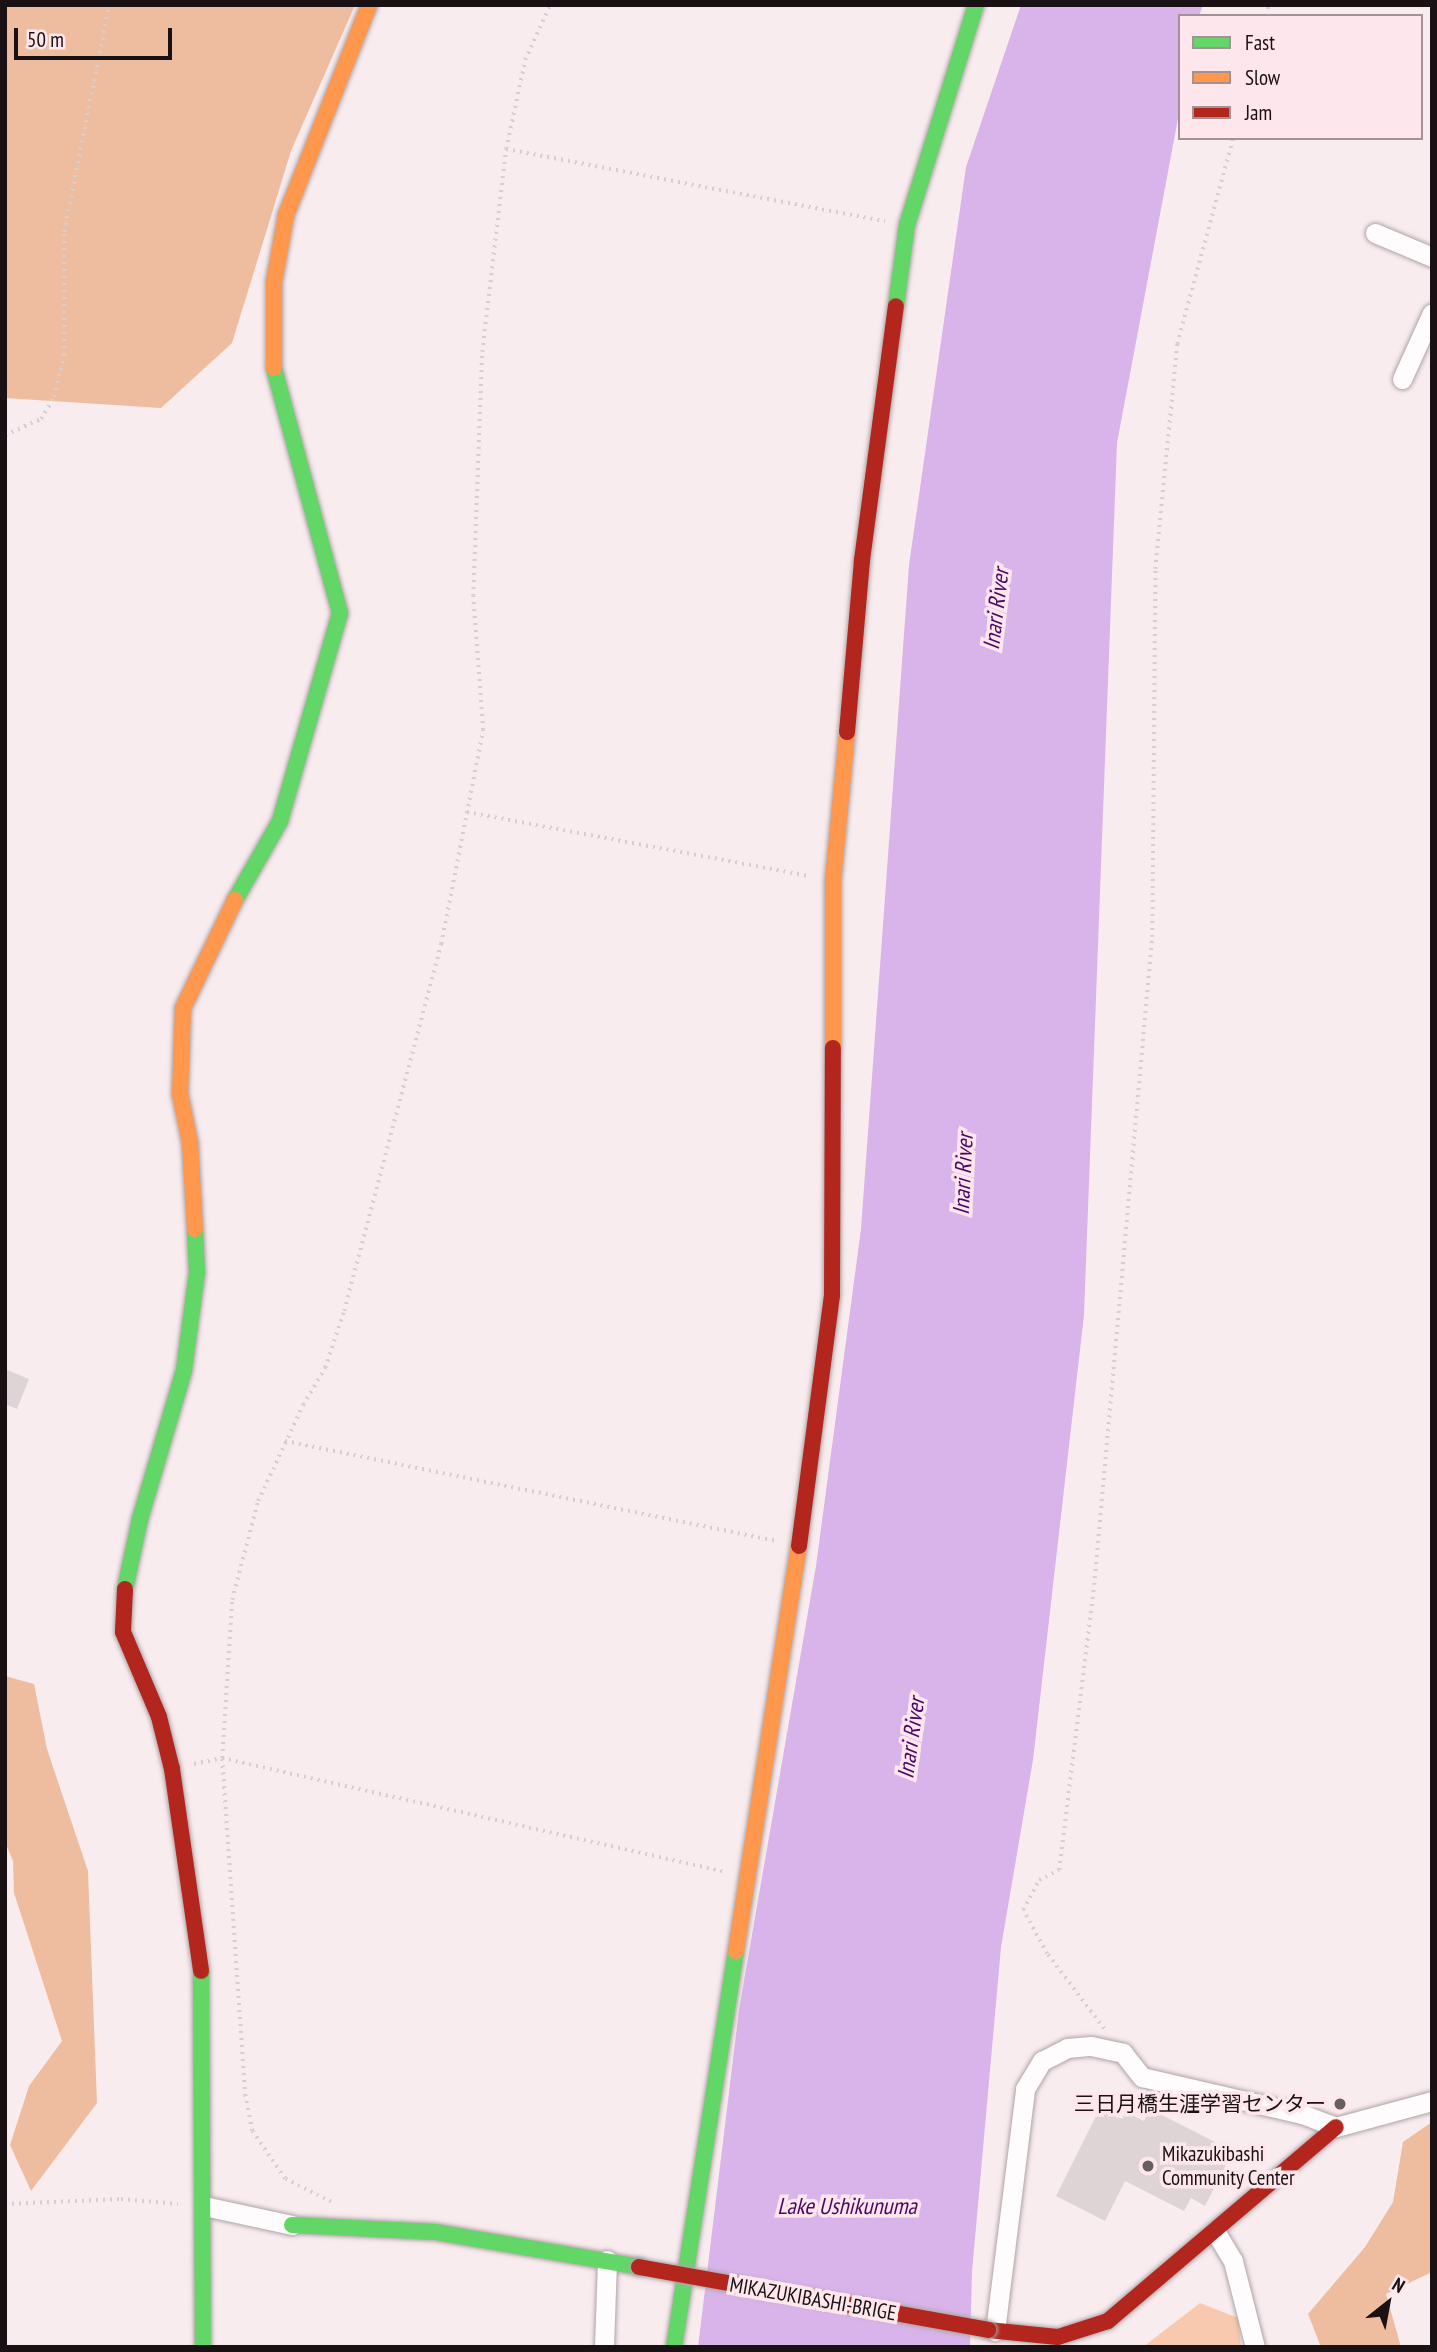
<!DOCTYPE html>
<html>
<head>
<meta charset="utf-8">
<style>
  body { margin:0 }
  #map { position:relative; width:1437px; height:2352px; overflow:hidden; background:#f9ecef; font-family:"PT Sans Narrow","Noto Sans JP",sans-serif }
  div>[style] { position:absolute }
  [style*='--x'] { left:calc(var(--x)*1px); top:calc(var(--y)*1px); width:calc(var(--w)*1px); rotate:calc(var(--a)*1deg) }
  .green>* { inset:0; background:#f8c9ae }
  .forest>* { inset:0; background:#eebda0 }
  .water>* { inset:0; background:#d9b4ea }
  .building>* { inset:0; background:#ded4d5 }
  .path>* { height:3.5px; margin-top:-1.75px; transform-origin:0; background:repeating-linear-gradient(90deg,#d4d0d1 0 2px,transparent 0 7px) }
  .roads { filter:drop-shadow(0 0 2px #aea4a6) drop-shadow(0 0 2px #aea4a6) }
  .street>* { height:19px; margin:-9.5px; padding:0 9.5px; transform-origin:9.5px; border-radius:9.5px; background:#fefcfd }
  .fast>* { height:16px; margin:-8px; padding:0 8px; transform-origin:8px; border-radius:8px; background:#63d668 }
  .slow>* { height:16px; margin:-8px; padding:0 8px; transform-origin:8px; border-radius:8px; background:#ff974d }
  .jam>* { height:16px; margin:-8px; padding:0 8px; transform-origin:8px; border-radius:8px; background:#b3261e }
  .bridges { filter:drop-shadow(0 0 2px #aea4a6) drop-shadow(0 0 2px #aea4a6) }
  .jam-bridge>* { height:16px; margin:-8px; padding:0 8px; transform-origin:8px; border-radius:8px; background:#b3261e }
  .dots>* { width:19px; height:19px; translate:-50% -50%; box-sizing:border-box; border:4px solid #fee7ec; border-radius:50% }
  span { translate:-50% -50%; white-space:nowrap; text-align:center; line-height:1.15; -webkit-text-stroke:7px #fee7ec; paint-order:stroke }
  .poi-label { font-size:21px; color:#191113 }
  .right { translate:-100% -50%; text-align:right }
  .left { translate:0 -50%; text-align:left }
  .street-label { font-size:21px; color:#191113 }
  .water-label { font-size:23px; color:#4a0866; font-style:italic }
  .frame { position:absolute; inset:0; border:7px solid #191113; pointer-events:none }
  .legend { position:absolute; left:1178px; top:14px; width:245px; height:126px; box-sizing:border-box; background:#fee7ec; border:2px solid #a29195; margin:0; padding:9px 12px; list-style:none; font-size:21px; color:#191113 }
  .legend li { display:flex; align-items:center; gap:14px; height:35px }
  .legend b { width:35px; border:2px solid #a29195 }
  .north { position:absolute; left:1353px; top:2268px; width:70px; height:70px; -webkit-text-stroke:5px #fee7ec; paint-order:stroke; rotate:31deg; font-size:19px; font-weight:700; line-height:28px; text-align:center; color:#191113 }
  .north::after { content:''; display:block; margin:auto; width:24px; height:32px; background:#191113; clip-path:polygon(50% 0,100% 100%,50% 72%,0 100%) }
  .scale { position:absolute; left:14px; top:28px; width:158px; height:32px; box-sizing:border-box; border:4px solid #191113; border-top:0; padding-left:9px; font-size:21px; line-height:24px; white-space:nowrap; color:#191113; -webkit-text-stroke:5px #fee7ec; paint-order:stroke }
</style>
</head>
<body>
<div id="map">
  <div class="green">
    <i style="clip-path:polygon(1200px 2303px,1238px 2318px,1241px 2347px,1143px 2347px)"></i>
  </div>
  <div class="forest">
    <i style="clip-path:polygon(5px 5px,355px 5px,291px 151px,232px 343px,161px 408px,5px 398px)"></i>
    <i style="clip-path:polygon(5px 1676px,34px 1684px,47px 1749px,88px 1871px,97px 2103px,31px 2191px,10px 2145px,29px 2086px,62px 2041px,14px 1893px,13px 1861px,5px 1842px)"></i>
    <i style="clip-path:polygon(1432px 2122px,1432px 2272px,1386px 2294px,1401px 2347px,1321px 2347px,1308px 2314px,1365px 2247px,1393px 2202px,1403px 2142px)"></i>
  </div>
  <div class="water">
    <i style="clip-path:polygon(1021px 5px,1203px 5px,1199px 16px,1180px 16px,1180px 108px,1117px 443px,1084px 1315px,1033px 1760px,1001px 1947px,972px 2272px,970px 2347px,698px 2347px,739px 2010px,816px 1566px,861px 1229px,909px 565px,966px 167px)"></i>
  </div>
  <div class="building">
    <i style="clip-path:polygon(5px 1369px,29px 1379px,17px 1409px,5px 1404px)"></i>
    <i style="clip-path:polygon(1100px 2108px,1122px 2119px,1126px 2112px,1144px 2121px,1150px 2109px,1233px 2151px,1205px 2206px,1191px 2198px,1184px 2211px,1125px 2181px,1105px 2221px,1056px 2196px)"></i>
  </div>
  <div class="path">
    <i style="--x:1266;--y:16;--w:11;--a:-75"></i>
    <i style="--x:506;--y:149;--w:386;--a:10.8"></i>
    <i style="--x:5;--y:435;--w:39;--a:-24"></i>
    <i style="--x:41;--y:419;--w:26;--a:-59"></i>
    <i style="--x:54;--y:397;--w:43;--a:-76.6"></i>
    <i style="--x:64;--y:355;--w:123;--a:-90"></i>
    <i style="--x:64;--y:232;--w:231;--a:-78.8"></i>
    <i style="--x:467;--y:812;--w:349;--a:10.6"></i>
    <i style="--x:285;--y:1441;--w:502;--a:11.49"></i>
    <i style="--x:194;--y:1764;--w:29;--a:-12"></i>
    <i style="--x:222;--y:1758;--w:517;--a:12.75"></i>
    <i style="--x:1104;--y:2029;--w:94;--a:-127.2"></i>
    <i style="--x:1047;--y:1954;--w:50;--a:-118.6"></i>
    <i style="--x:1023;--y:1910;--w:34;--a:-62"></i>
    <i style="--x:1039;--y:1880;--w:22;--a:-27"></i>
    <i style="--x:1059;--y:1870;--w:287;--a:-83"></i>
    <i style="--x:1094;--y:1585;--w:651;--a:-84.89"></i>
    <i style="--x:1152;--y:937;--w:368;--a:-89.5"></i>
    <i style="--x:1155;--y:569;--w:226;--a:-84.4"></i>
    <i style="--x:1177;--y:344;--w:213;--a:-74.8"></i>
    <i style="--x:331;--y:2202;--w:51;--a:-153.4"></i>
    <i style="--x:285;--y:2179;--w:58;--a:-124.5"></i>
    <i style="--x:252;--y:2131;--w:36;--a:-101"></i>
    <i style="--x:245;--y:2096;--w:339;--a:-93.9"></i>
    <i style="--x:222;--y:1758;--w:158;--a:-86.4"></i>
    <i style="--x:232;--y:1600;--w:102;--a:-75.3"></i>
    <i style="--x:258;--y:1501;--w:106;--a:-64.9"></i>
    <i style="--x:303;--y:1405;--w:43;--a:-59.3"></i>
    <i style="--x:325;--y:1368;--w:60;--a:-71.6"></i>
    <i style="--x:344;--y:1311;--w:380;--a:-75.2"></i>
    <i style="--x:441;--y:944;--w:218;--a:-78.9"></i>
    <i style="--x:483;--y:730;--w:134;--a:-94.3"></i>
    <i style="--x:473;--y:596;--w:244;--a:-87.9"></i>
    <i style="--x:482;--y:352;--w:204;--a:-83.3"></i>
    <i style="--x:506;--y:149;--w:91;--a:-77.9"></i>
    <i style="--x:525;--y:60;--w:60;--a:-65.6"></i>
    <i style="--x:5;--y:2204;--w:116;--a:-2.5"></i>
    <i style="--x:121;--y:2199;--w:57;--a:5"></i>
  </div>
  <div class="roads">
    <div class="street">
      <i style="--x:1375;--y:233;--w:62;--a:22.8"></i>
      <i style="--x:1402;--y:379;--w:72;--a:-65.6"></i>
      <i style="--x:204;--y:2206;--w:90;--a:12.2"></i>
      <i style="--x:1215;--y:2231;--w:35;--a:59"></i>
      <i style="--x:1233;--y:2261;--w:89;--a:75.7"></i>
      <i style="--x:995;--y:2331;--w:244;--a:-82.9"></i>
      <i style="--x:1025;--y:2089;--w:33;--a:-59"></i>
      <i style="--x:1042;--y:2061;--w:28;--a:-27"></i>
      <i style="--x:1067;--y:2048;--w:24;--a:-5"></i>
      <i style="--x:1091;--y:2046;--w:33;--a:12"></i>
      <i style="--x:1123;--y:2053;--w:31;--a:52"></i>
      <i style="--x:1142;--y:2077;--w:164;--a:13"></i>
      <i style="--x:1302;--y:2114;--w:36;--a:21"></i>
      <i style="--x:1336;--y:2127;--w:99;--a:-15.2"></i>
      <i style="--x:604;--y:2347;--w:87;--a:-88"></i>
    </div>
    <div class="fast">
      <i style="--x:896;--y:306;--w:82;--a:-82.3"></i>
      <i style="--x:907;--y:225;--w:231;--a:-72.6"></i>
      <i style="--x:235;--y:900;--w:91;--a:-60.3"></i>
      <i style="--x:280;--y:821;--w:216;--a:-73.9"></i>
      <i style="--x:340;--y:613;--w:254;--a:-105.1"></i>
      <i style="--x:125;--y:1589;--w:72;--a:-77.9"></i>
      <i style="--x:140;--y:1519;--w:155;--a:-73.5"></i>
      <i style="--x:184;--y:1370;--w:99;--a:-82.4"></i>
      <i style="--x:197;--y:1272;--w:43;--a:-92.7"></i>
      <i style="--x:201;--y:1971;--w:376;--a:89.7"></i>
      <i style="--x:292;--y:2225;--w:143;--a:2.8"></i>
      <i style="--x:435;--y:2232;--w:207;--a:9.7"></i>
      <i style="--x:674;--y:2347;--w:401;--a:-81.1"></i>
    </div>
    <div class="slow">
      <i style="--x:274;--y:368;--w:86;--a:-90"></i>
      <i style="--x:274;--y:282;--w:68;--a:-79.8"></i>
      <i style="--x:286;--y:215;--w:226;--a:-68.4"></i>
      <i style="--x:833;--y:1048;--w:167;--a:-90"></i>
      <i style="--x:833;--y:881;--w:150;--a:-84.6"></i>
      <i style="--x:195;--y:1229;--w:86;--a:-93.3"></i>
      <i style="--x:190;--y:1143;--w:50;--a:-101.5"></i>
      <i style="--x:180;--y:1094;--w:86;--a:-88"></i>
      <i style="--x:183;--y:1008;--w:120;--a:-64.3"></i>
      <i style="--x:736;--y:1951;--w:410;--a:-81.2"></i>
    </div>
    <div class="jam">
      <i style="--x:847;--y:732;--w:173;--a:-85"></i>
      <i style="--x:862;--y:560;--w:256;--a:-82.4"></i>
      <i style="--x:799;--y:1546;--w:253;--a:-82.5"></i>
      <i style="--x:832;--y:1295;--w:247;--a:-89.8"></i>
      <i style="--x:125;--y:1589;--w:43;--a:92.7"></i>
      <i style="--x:123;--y:1632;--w:92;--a:67"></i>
      <i style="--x:159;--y:1717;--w:54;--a:76"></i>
      <i style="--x:172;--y:1769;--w:204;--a:81.8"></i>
      <i style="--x:988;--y:2330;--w:70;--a:5.7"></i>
      <i style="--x:1058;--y:2337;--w:52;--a:-17.7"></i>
      <i style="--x:1108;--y:2321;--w:299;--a:-40.4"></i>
    </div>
  </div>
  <div class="bridges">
    <div class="jam-bridge">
      <i style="--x:639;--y:2267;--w:355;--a:10.2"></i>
    </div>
  </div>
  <div class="dots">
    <i style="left:1340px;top:2104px;background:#675e60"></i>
    <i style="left:1148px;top:2166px;background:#675e60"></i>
  </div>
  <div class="poi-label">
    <span class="right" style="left:1326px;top:2104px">三日月橋生涯学習センター</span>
    <span class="left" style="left:1162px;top:2166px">Mikazukibashi<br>Community Center</span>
  </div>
  <div class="street-label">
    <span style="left:813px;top:2299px;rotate:10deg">MIKAZUKIBASHI-BRIGE</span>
  </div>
  <div class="water-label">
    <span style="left:996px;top:609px;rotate:-83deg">Inari River</span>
    <span style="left:963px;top:1174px;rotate:-87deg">Inari River</span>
    <span style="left:911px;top:1738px;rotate:-82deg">Inari River</span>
    <span style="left:847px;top:2206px">Lake Ushikunuma</span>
  </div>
  <div class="frame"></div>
  <ul class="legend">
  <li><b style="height:9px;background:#63d668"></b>Fast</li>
  <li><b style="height:9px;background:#ff974d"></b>Slow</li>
  <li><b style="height:9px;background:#b3261e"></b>Jam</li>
  </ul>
  <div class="north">N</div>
  <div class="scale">50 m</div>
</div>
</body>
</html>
